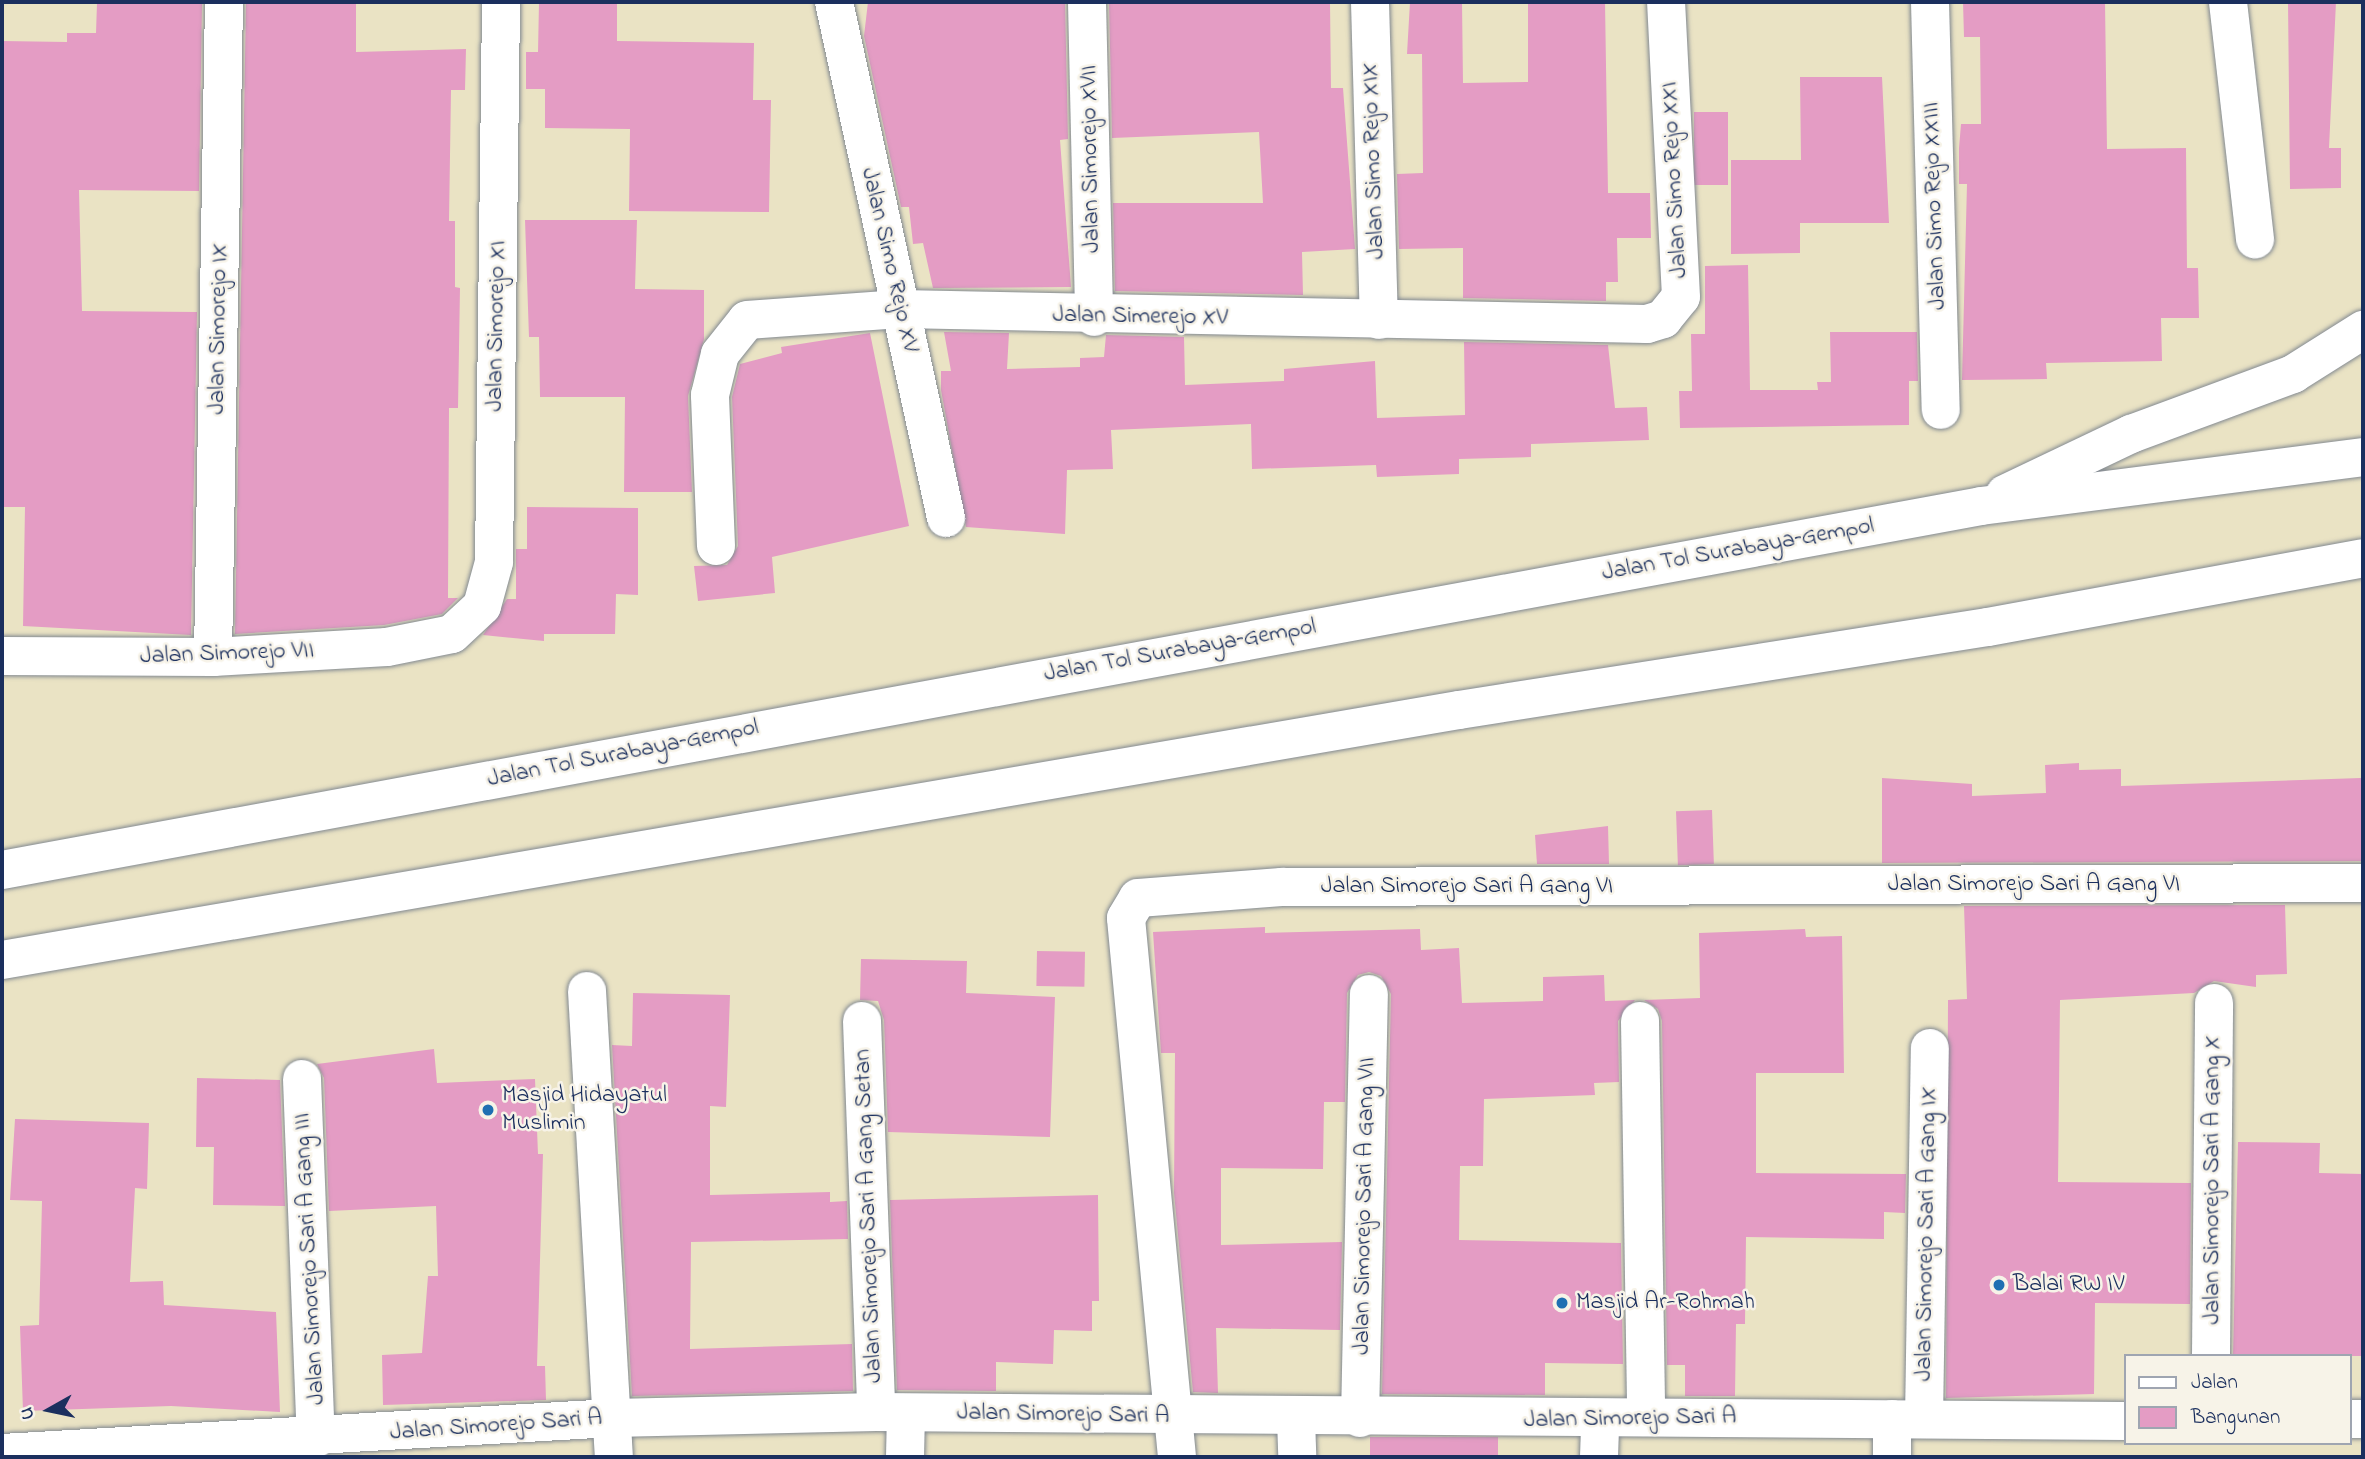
<!DOCTYPE html>
<html>
<head>
<meta charset="utf-8">
<style>
  body { margin:0 }
  #map { position:relative; width:2365px; height:1459px; overflow:hidden; background:#eae3c4; font-family:"Indie Flower",sans-serif }
  div>[style] { position:absolute }
  [style*='--x'] { left:calc(var(--x)*1px); top:calc(var(--y)*1px); width:calc(var(--w)*1px); rotate:calc(var(--a)*1deg) }
  .building>* { inset:0; background:#e49cc4; transform-origin:0 0 }
  .roads { filter:drop-shadow(0 0 2px #828991) drop-shadow(0 0 2px #828991) }
  .minor>* { height:38px; margin:-19px; padding:0 19px; transform-origin:19px; border-radius:19px; background:#fff }
  .highway>* { height:38px; margin:-19px; padding:0 19px; transform-origin:19px; border-radius:19px; background:#fff }
  .dots>* { width:19px; height:19px; translate:-50% -50%; box-sizing:border-box; border:4px solid #f7f3e8; border-radius:50% }
  span { translate:-50% -50%; white-space:nowrap; text-align:center; line-height:1.15; -webkit-text-stroke:5px #f7f3e8; paint-order:stroke }
  .street-label { font-size:24px; color:#1b2f5e }
  .poi-label { font-size:24px; color:#1b2f5e }
  .left { translate:0 -50%; text-align:left }
  .frame { position:absolute; inset:0; border:4px solid #1b2f5e; pointer-events:none }
  .legend { position:absolute; left:2124px; top:1354px; width:228px; height:91px; box-sizing:border-box; background:#f7f3e8; border:2px solid #9fa5b1; margin:0; padding:9px 12px; list-style:none; font-size:21px; color:#1b2f5e }
  .legend li { display:flex; align-items:center; gap:14px; height:35px }
  .legend b { width:35px; border:2px solid #9fa5b1 }
  .north { position:absolute; left:14px; top:1375px; width:70px; height:70px; -webkit-text-stroke:5px #f7f3e8; paint-order:stroke; rotate:261deg; font-size:19px; font-weight:700; line-height:28px; text-align:center; color:#1b2f5e }
  .north::after { content:''; display:block; margin:auto; width:24px; height:32px; background:#1b2f5e; clip-path:polygon(50% 0,100% 100%,50% 72%,0 100%) }
</style>
</head>
<body>
<div id="map">
  <div class="building">
    <i style="clip-path:polygon(246px 2px,356px 2px,356px 52px,466px 49px,465px 90px,451px 90px,449px 221px,455px 221px,455px 287px,460px 288px,458px 408px,449px 408px,448px 598px,458px 598px,442px 614px,384px 625px,235px 634px)"></i>
    <i style="clip-path:polygon(539px 2px,617px 2px,617px 41px,754px 43px,753px 100px,771px 100px,769px 212px,629px 211px,630px 129px,545px 128px,545px 89px,526px 89px,526px 52px,538px 52px)"></i>
    <i style="clip-path:polygon(868px 2px,1065px 2px,1068px 139px,1060px 140px,1071px 287px,933px 288px,923px 243px,913px 244px,909px 207px,901px 207px,864px 36px)"></i>
    <i style="clip-path:polygon(1109px 2px,1330px 2px,1331px 88px,1343px 88px,1355px 249px,1302px 252px,1303px 295px,1115px 291px,1113px 203px,1263px 203px,1259px 132px,1112px 138px)"></i>
    <i style="clip-path:polygon(1410px 2px,1462px 2px,1463px 83px,1528px 82px,1528px 2px,1605px 2px,1608px 193px,1650px 193px,1651px 238px,1617px 238px,1618px 282px,1606px 282px,1606px 301px,1463px 298px,1463px 248px,1399px 249px,1397px 174px,1423px 173px,1422px 54px,1407px 54px)"></i>
    <i style="clip-path:polygon(1963px 2px,2105px 2px,2107px 149px,2186px 148px,2187px 268px,2198px 268px,2199px 318px,2161px 318px,2162px 361px,2046px 363px,2047px 379px,1962px 380px,1967px 184px,1959px 184px,1959px 148px,1961px 124px,1981px 124px,1980px 37px,1964px 37px)"></i>
    <i style="clip-path:polygon(2288px 2px,2336px 2px,2329px 148px,2341px 148px,2341px 188px,2290px 189px)"></i>
    <i style="clip-path:polygon(97px 3px,202px 4px,199px 191px,79px 190px,82px 311px,197px 312px,191px 635px,23px 626px,25px 507px,2px 507px,2px 41px,67px 42px,67px 33px,96px 33px)"></i>
    <i style="clip-path:polygon(1800px 77px,1882px 77px,1889px 223px,1800px 223px,1800px 253px,1731px 254px,1731px 160px,1801px 160px)"></i>
    <i style="left:1694px;top:112px;width:34px;height:73px"></i>
    <i style="clip-path:polygon(525px 220px,637px 220px,635px 289px,704px 290px,704px 339px,688px 396px,692px 492px,624px 492px,625px 397px,540px 397px,539px 337px,529px 337px)"></i>
    <i style="clip-path:polygon(1748px 265px,1750px 390px,1818px 390px,1817px 382px,1831px 382px,1830px 332px,1917px 332px,1918px 381px,1909px 381px,1909px 425px,1680px 428px,1679px 391px,1692px 391px,1691px 334px,1705px 334px,1705px 266px)"></i>
    <i style="clip-path:polygon(944px 332px,1009px 333px,1007px 369px,1080px 367px,1080px 358px,1104px 357px,1106px 335px,1184px 337px,1185px 385px,1284px 381px,1284px 369px,1375px 361px,1377px 418px,1465px 415px,1464px 342px,1608px 345px,1615px 408px,1647px 407px,1649px 440px,1531px 444px,1531px 457px,1459px 459px,1459px 474px,1377px 477px,1376px 465px,1252px 469px,1251px 424px,1111px 430px,1113px 469px,1067px 470px,1065px 534px,966px 527px,941px 390px,941px 371px,951px 371px)"></i>
    <i style="clip-path:polygon(870px 333px,909px 526px,772px 557px,775px 593px,698px 601px,694px 566px,727px 565px,738px 546px,732px 397px,740px 364px,782px 353px,781px 347px)"></i>
    <i style="clip-path:polygon(527px 507px,638px 508px,638px 595px,616px 594px,615px 634px,544px 634px,544px 641px,483px 635px,507px 599px,516px 599px,516px 549px,527px 549px)"></i>
    <i style="clip-path:polygon(2079px 763px,2079px 770px,2121px 769px,2121px 786px,2361px 778px,2363px 861px,1882px 863px,1882px 778px,1972px 784px,1972px 796px,2046px 793px,2045px 765px)"></i>
    <i style="left:1712px;top:810px;width:54px;height:36px;rotate:88deg"></i>
    <i style="clip-path:polygon(1608px 826px,1609px 864px,1537px 864px,1535px 835px)"></i>
    <i style="clip-path:polygon(2285px 905px,2287px 974px,2256px 975px,2256px 987px,2214px 981px,2194px 993px,2060px 1000px,2058px 1182px,2191px 1183px,2190px 1304px,2095px 1303px,2094px 1394px,1946px 1398px,1948px 1000px,1967px 999px,1964px 906px)"></i>
    <i style="clip-path:polygon(1265px 927px,1265px 933px,1420px 929px,1421px 950px,1459px 948px,1462px 1003px,1543px 1001px,1543px 977px,1604px 975px,1605px 1001px,1635px 1000px,1618px 1021px,1619px 1082px,1594px 1083px,1595px 1095px,1484px 1099px,1483px 1166px,1460px 1166px,1459px 1240px,1621px 1243px,1623px 1364px,1545px 1363px,1545px 1395px,1382px 1394px,1391px 994px,1381px 976px,1369px 972px,1358px 975px,1347px 993px,1345px 1102px,1324px 1102px,1323px 1169px,1221px 1168px,1221px 1245px,1342px 1242px,1340px 1330px,1216px 1328px,1218px 1393px,1193px 1392px,1174px 1193px,1175px 1053px,1161px 1053px,1153px 932px)"></i>
    <i style="clip-path:polygon(1805px 929px,1806px 937px,1842px 936px,1844px 1073px,1756px 1073px,1756px 1173px,1906px 1174px,1905px 1213px,1884px 1212px,1884px 1239px,1746px 1237px,1745px 1324px,1736px 1324px,1735px 1396px,1685px 1396px,1685px 1365px,1667px 1365px,1662px 1021px,1658px 1009px,1644px 1000px,1700px 998px,1699px 933px)"></i>
    <i style="left:1037px;top:951px;width:48px;height:35px;rotate:1deg"></i>
    <i style="clip-path:polygon(861px 959px,967px 961px,966px 993px,1055px 997px,1050px 1137px,888px 1132px,884px 1020px,878px 1001px,860px 1000px)"></i>
    <i style="clip-path:polygon(633px 993px,730px 995px,726px 1107px,710px 1106px,710px 1195px,830px 1192px,830px 1202px,847px 1201px,848px 1239px,691px 1242px,690px 1349px,852px 1344px,853px 1391px,632px 1396px,612px 1045px,632px 1046px)"></i>
    <i style="clip-path:polygon(434px 1049px,437px 1083px,535px 1079px,538px 1154px,543px 1154px,537px 1366px,545px 1366px,546px 1400px,383px 1405px,382px 1355px,422px 1353px,428px 1276px,438px 1276px,436px 1206px,329px 1211px,324px 1078px,317px 1064px)"></i>
    <i style="clip-path:polygon(197px 1078px,280px 1080px,285px 1206px,213px 1205px,214px 1147px,196px 1147px)"></i>
    <i style="clip-path:polygon(15px 1119px,149px 1123px,147px 1189px,135px 1188px,130px 1282px,163px 1281px,164px 1305px,276px 1312px,280px 1412px,171px 1406px,23px 1411px,20px 1326px,39px 1325px,42px 1201px,10px 1200px)"></i>
    <i style="clip-path:polygon(2238px 1142px,2320px 1143px,2319px 1173px,2363px 1174px,2363px 1356px,2233px 1356px)"></i>
    <i style="clip-path:polygon(1098px 1195px,1099px 1301px,1092px 1301px,1092px 1331px,1054px 1330px,1053px 1364px,996px 1362px,996px 1391px,897px 1390px,890px 1200px)"></i>
    <i style="left:1370px;top:1437px;width:128px;height:20px"></i>
  </div>
  <div class="roads">
    <div class="minor">
      <i style="--x:834;--y:2;--w:528;--a:77.75"></i>
      <i style="--x:1087;--y:2;--w:315;--a:88.7"></i>
      <i style="--x:1370;--y:2;--w:318;--a:88.4"></i>
      <i style="--x:1930;--y:2;--w:408;--a:88.5"></i>
      <i style="--x:2228;--y:2;--w:239;--a:83.5"></i>
      <i style="--x:716;--y:546;--w:151;--a:-92.3"></i>
      <i style="--x:710;--y:395;--w:42;--a:-76.3"></i>
      <i style="--x:720;--y:354;--w:43;--a:-51.5"></i>
      <i style="--x:747;--y:320;--w:153;--a:-4.1"></i>
      <i style="--x:900;--y:309;--w:747;--a:1.15"></i>
      <i style="--x:1647;--y:324;--w:17;--a:-17"></i>
      <i style="--x:1663;--y:319;--w:28;--a:-51"></i>
      <i style="--x:1681;--y:297;--w:295;--a:-92.9"></i>
      <i style="--x:2;--y:656;--w:211;--a:0.3"></i>
      <i style="--x:213;--y:657;--w:174;--a:-3.3"></i>
      <i style="--x:387;--y:647;--w:66;--a:-11.3"></i>
      <i style="--x:452;--y:634;--w:41;--a:-43"></i>
      <i style="--x:482;--y:606;--w:46;--a:-74.7"></i>
      <i style="--x:494;--y:562;--w:560;--a:-89.28"></i>
      <i style="--x:213;--y:657;--w:655;--a:-89.04"></i>
      <i style="--x:587;--y:991;--w:467;--a:86.7"></i>
      <i style="--x:862;--y:1021;--w:391;--a:87.9"></i>
      <i style="--x:1640;--y:1021;--w:396;--a:89.1"></i>
      <i style="--x:302;--y:1079;--w:360;--a:87.8"></i>
      <i style="--x:2211;--y:1356;--w:353;--a:-89.5"></i>
      <i style="--x:1360;--y:1418;--w:424;--a:-88.8"></i>
      <i style="--x:1296;--y:1419;--w:38;--a:88"></i>
      <i style="--x:1924;--y:1419;--w:371;--a:-89.1"></i>
      <i style="--x:2349;--y:1419;--w:14;--a:0"></i>
      <i style="--x:2;--y:1453;--w:612;--a:-3.28"></i>
      <i style="--x:613;--y:1418;--w:263;--a:-1.3"></i>
      <i style="--x:876;--y:1412;--w:1249;--a:0.41"></i>
      <i style="--x:905;--y:1457;--w:44;--a:-88.7"></i>
      <i style="--x:1177;--y:1457;--w:541;--a:-95.41"></i>
      <i style="--x:1126;--y:918;--w:23;--a:-59"></i>
      <i style="--x:1138;--y:898;--w:144;--a:-4.4"></i>
      <i style="--x:1282;--y:887;--w:1081;--a:-0.21"></i>
      <i style="--x:1599;--y:1457;--w:36;--a:-88"></i>
      <i style="--x:1892;--y:1457;--w:38;--a:-90"></i>
    </div>
    <div class="highway">
      <i style="--x:2005;--y:494;--w:140;--a:-25.5"></i>
      <i style="--x:2131;--y:434;--w:173;--a:-20.3"></i>
      <i style="--x:2293;--y:374;--w:83;--a:-32.2"></i>
      <i style="--x:2;--y:870;--w:2012;--a:-10.42"></i>
      <i style="--x:1981;--y:506;--w:385;--a:-7.3"></i>
      <i style="--x:2;--y:960;--w:1478;--a:-9.74"></i>
      <i style="--x:1459;--y:710;--w:535;--a:-8.92"></i>
      <i style="--x:1988;--y:627;--w:381;--a:-10.4"></i>
    </div>
  </div>
  <div class="dots">
    <i style="left:488px;top:1110px;background:#1f6fb2"></i>
    <i style="left:1999px;top:1285px;background:#1f6fb2"></i>
    <i style="left:1562px;top:1303px;background:#1f6fb2"></i>
  </div>
  <div class="street-label">
    <span style="left:1091px;top:159px;rotate:-91deg">Jalan Simorejo XVII</span>
    <span style="left:1374px;top:161px;rotate:-92deg">Jalan Simo Rejo XIX</span>
    <span style="left:1675px;top:180px;rotate:-93deg">Jalan Simo Rejo XXI</span>
    <span style="left:1935px;top:206px;rotate:-92deg">Jalan Simo Rejo XXIII</span>
    <span style="left:889px;top:260px;rotate:77deg">Jalan Simo Rejo XV</span>
    <span style="left:1140px;top:317px;rotate:1deg">Jalan Simerejo XV</span>
    <span style="left:497px;top:326px;rotate:-89deg">Jalan Simorejo XI</span>
    <span style="left:219px;top:329px;rotate:-89deg">Jalan Simorejo IX</span>
    <span style="left:1738px;top:550px;rotate:-10deg">Jalan Tol Surabaya–Gempol</span>
    <span style="left:1180px;top:651px;rotate:-10deg">Jalan Tol Surabaya–Gempol</span>
    <span style="left:227px;top:654px;rotate:-2deg">Jalan Simorejo VII</span>
    <span style="left:623px;top:754px;rotate:-11deg">Jalan Tol Surabaya–Gempol</span>
    <span style="left:2034px;top:885px">Jalan Simorejo Sari A Gang VI</span>
    <span style="left:1467px;top:887px">Jalan Simorejo Sari A Gang VI</span>
    <span style="left:2213px;top:1180px;rotate:-90deg">Jalan Simorejo Sari A Gang X</span>
    <span style="left:1365px;top:1206px;rotate:-89deg">Jalan Simorejo Sari A Gang VII</span>
    <span style="left:869px;top:1216px;rotate:-92deg">Jalan Simorejo Sari A Gang Setan</span>
    <span style="left:1927px;top:1234px;rotate:-89deg">Jalan Simorejo Sari A Gang IX</span>
    <span style="left:310px;top:1259px;rotate:-93deg">Jalan Simorejo Sari A Gang III</span>
    <span style="left:1063px;top:1415px;rotate:1deg">Jalan Simorejo Sari A</span>
    <span style="left:1630px;top:1419px;rotate:-1deg">Jalan Simorejo Sari A</span>
    <span style="left:496px;top:1426px;rotate:-4deg">Jalan Simorejo Sari A</span>
  </div>
  <div class="poi-label">
    <span class="left" style="left:502px;top:1110px">Masjid Hidayatul<br>Muslimin</span>
    <span class="left" style="left:2013px;top:1285px">Balai RW IV</span>
    <span class="left" style="left:1576px;top:1303px">Masjid Ar-Rohmah</span>
  </div>
  <div class="frame"></div>
  <ul class="legend">
  <li><b style="height:9px;background:#fff"></b>Jalan</li>
  <li><b style="height:19px;background:#e49cc4"></b>Bangunan</li>
  </ul>
  <div class="north">U</div>
</div>
</body>
</html>
